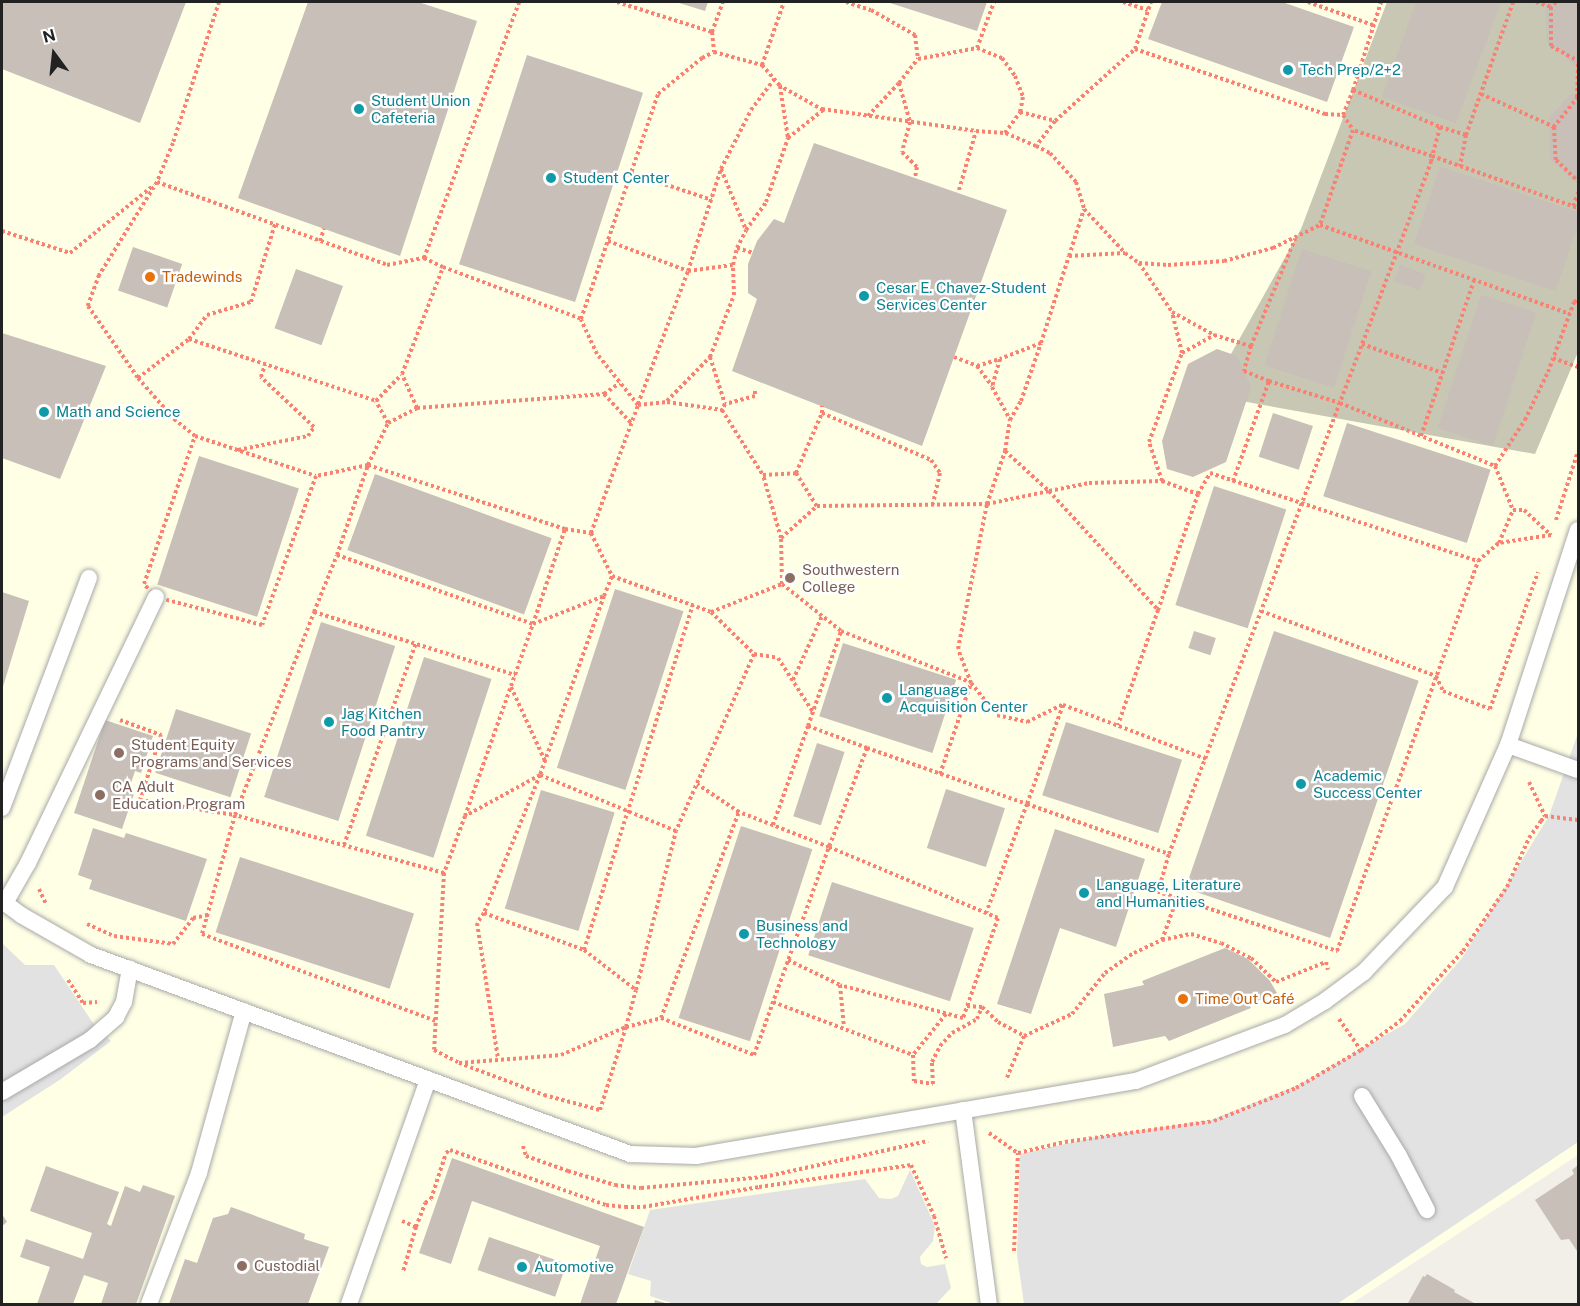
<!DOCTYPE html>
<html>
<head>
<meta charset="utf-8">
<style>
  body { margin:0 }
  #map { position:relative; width:1580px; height:1306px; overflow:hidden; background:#f2efe9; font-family:"Public Sans",sans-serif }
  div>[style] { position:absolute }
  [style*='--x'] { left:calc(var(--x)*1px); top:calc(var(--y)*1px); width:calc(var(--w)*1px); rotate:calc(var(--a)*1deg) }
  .education>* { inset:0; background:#ffffe5 }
  .construction>* { inset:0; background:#c7c7b4 }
  .parking>* { inset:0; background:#e2e2e2 }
  .building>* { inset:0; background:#c7bfb8; transform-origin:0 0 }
  .path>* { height:4px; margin-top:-2px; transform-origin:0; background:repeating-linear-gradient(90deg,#fa8072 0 3px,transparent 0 6px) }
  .roads { filter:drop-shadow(0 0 2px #a9a9a9) drop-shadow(0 0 2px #a9a9a9) }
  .lane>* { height:16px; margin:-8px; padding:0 8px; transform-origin:8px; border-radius:8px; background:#fff }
  .dots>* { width:16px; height:16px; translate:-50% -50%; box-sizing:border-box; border:3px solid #fff; border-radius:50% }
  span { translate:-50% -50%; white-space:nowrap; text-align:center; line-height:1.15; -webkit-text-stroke:4.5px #fff; paint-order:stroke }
  .culture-label { font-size:15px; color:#0d838f }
  .left { translate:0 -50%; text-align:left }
  .food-label { font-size:15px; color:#c56008 }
  .education-label { font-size:15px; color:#785e54 }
  .frame { position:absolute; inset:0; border:3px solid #222; pointer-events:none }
  .north { position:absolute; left:24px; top:24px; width:60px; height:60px; -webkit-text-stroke:4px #fff; paint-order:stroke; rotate:345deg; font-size:16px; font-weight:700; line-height:24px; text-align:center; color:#222 }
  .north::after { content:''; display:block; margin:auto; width:21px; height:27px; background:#222; clip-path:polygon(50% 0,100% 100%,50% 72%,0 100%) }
</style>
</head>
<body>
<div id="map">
  <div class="education">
    <i style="clip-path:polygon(2px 2px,1578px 2px,1578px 1155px,1351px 1304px,2px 1304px)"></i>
  </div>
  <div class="construction">
    <i style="clip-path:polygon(1387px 2px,1578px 2px,1578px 352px,1535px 454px,1208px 395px,1301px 229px)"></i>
  </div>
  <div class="parking">
    <i style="clip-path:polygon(1578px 733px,1578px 1142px,1337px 1304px,1024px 1304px,1017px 1255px,1020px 1154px,1096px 1137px,1211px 1120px,1296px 1086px,1405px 1024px,1462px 958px,1549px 816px)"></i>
    <i style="clip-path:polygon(2px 943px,25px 965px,54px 965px,93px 1023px,111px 1041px,61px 1079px,2px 1117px)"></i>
    <i style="clip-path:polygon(910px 1170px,935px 1226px,933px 1241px,920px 1257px,921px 1264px,927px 1267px,945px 1264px,951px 1288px,936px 1304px,674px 1304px,650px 1296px,651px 1281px,628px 1274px,650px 1210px,865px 1179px,879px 1198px,891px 1199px,898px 1196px)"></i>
  </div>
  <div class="building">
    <i style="clip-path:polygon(2px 2px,186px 2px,140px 123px,2px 69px)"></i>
    <i style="clip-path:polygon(308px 2px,418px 2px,477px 21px,400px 256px,238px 198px)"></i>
    <i style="clip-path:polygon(676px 2px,708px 2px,705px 11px)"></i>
    <i style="clip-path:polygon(887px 2px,987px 2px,977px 31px)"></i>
    <i style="clip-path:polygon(1162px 2px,1282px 2px,1354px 27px,1327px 102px,1148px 39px)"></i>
    <i style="clip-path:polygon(1416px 2px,1501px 2px,1456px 123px,1382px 97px)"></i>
    <i style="clip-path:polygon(1545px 2px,1578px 2px,1578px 68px,1547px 42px)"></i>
    <i style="left:527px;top:55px;width:122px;height:220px;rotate:18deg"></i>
    <i style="clip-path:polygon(1578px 94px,1578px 184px,1550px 159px,1549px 118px,1570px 95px)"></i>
    <i style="clip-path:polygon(814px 143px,1007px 210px,922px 446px,732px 371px,757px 299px,748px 293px,748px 264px,757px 241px,774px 219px,784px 223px)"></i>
    <i style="clip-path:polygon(1440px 167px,1578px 212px,1578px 224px,1556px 291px,1414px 244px)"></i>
    <i style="left:133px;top:247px;width:52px;height:46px;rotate:19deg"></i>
    <i style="left:1302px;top:249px;width:73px;height:122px;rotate:18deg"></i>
    <i style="left:1400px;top:265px;width:27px;height:17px;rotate:20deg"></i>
    <i style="left:296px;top:269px;width:50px;height:63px;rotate:20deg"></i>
    <i style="left:1481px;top:295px;width:58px;height:140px;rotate:18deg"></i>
    <i style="clip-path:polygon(2px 333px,106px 366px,60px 479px,2px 458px)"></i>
    <i style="clip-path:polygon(1217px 349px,1237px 356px,1251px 387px,1226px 462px,1193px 477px,1167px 469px,1162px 441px,1188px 364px)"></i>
    <i style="left:1273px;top:413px;width:42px;height:46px;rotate:18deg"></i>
    <i style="left:1347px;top:423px;width:151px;height:77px;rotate:18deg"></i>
    <i style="left:199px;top:456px;width:105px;height:135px;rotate:18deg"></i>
    <i style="left:375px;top:474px;width:188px;height:81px;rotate:20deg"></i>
    <i style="left:1214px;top:486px;width:76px;height:125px;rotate:18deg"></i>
    <i style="left:615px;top:589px;width:72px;height:188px;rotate:18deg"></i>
    <i style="clip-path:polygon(2px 592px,29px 601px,2px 690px)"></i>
    <i style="left:321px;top:622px;width:78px;height:184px;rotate:18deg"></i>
    <i style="left:1194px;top:631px;width:23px;height:18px;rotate:18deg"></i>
    <i style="left:1274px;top:631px;width:153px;height:272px;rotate:19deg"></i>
    <i style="left:843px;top:643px;width:119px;height:77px;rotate:18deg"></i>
    <i style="left:424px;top:657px;width:71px;height:188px;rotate:18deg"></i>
    <i style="left:176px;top:709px;width:79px;height:67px;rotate:18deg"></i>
    <i style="clip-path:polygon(105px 720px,153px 736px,141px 773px,135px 771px,128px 792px,134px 794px,122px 829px,74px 813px)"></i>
    <i style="left:1066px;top:722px;width:122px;height:77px;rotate:18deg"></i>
    <i style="left:817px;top:743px;width:29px;height:77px;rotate:18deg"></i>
    <i style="left:946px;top:789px;width:62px;height:62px;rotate:18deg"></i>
    <i style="left:541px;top:790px;width:77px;height:124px;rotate:17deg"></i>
    <i style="left:741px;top:826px;width:75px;height:202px;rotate:18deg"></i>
    <i style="clip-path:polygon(93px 828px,124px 838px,126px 833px,207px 859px,186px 921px,89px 889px,92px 880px,78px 875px)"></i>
    <i style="clip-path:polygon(1055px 829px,1145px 859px,1116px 947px,1060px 928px,1031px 1014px,997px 1004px)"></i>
    <i style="left:240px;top:857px;width:183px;height:79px;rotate:18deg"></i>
    <i style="left:832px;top:882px;width:149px;height:77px;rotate:18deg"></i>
    <i style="clip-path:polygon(1225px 948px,1248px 959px,1270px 981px,1277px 993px,1249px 1004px,1251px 1008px,1169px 1041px,1165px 1036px,1113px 1047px,1104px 994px,1144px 985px,1142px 981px)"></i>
    <i style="clip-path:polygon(452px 1158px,644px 1227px,616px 1304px,580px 1304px,600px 1246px,472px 1201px,451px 1264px,419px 1253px)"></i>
    <i style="clip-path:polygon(1578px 1165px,1578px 1250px,1577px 1251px,1569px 1239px,1561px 1240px,1535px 1200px,1574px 1174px,1572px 1170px)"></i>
    <i style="clip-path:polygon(46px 1166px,119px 1192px,107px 1224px,111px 1226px,125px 1186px,140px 1192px,143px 1185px,175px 1196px,136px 1304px,101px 1304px,108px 1283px,84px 1275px,73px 1304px,37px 1304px,50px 1267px,20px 1257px,26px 1239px,83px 1259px,92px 1233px,30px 1211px)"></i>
    <i style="clip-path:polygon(231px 1207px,305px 1234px,304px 1239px,329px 1247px,308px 1304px,169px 1304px,185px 1259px,197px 1263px,213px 1218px,228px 1214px)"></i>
    <i style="clip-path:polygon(2px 1214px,7px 1222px,2px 1226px)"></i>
    <i style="left:489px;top:1237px;width:82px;height:35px;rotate:19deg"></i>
    <i style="clip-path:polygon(1427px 1274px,1455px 1290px,1454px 1292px,1476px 1304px,1408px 1303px,1423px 1276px,1425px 1277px)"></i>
    <i style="clip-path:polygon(655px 1300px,669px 1304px,654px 1304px)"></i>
  </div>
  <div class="path">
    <i style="--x:219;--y:2;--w:148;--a:108.1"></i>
    <i style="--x:173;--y:143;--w:42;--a:112.3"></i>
    <i style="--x:157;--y:182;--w:245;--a:19.8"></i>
    <i style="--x:387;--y:265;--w:38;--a:-11"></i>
    <i style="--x:617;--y:2;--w:100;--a:17.5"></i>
    <i style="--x:712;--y:32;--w:20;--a:84"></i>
    <i style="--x:846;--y:2;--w:26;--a:18"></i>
    <i style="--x:871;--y:10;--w:51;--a:29.6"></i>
    <i style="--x:915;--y:35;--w:24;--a:83"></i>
    <i style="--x:1123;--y:2;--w:26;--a:18"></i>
    <i style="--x:1308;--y:2;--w:69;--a:19.5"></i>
    <i style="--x:1536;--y:2;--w:16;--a:18"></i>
    <i style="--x:1556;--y:2;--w:7;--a:135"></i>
    <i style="--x:1551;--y:7;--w:39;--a:90"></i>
    <i style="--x:1551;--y:46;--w:31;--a:29"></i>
    <i style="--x:712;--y:32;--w:32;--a:-70"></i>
    <i style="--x:977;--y:48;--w:49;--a:-69.7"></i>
    <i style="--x:1135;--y:49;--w:50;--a:-71.2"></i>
    <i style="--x:762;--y:65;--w:67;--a:-70.8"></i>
    <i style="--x:899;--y:83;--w:31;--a:-52"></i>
    <i style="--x:918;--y:59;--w:60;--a:-10.6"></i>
    <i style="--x:977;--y:48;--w:27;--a:22"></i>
    <i style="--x:1002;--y:58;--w:22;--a:54"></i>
    <i style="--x:1015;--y:76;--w:22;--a:69"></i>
    <i style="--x:1023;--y:97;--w:15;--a:101"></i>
    <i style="--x:1353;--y:90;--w:92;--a:-72.3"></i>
    <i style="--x:1481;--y:94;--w:80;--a:24.3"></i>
    <i style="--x:1577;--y:97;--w:36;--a:-88"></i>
    <i style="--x:1578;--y:97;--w:38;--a:129"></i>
    <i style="--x:1554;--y:127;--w:33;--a:87"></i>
    <i style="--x:1556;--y:160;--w:30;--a:44"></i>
    <i style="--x:822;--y:109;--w:156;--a:8.1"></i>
    <i style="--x:1343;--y:115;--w:27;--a:-68"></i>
    <i style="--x:1353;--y:90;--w:95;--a:23"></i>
    <i style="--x:1440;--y:127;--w:30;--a:105"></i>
    <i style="--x:1432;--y:156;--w:83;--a:-161.8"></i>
    <i style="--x:868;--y:116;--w:45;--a:-46.8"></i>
    <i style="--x:899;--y:83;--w:41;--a:74.2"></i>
    <i style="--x:910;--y:122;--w:31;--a:105"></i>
    <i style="--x:902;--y:152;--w:21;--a:45"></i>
    <i style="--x:917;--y:167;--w:10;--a:101"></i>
    <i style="--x:1055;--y:121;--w:108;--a:-42"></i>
    <i style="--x:1135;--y:49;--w:201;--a:18.9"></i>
    <i style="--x:1325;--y:114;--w:18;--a:3"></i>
    <i style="--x:1343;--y:115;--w:18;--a:56"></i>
    <i style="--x:1353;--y:130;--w:101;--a:109.2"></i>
    <i style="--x:1440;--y:127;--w:27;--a:17"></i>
    <i style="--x:1466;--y:135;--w:32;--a:101"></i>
    <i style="--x:1466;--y:135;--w:141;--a:-70.5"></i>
    <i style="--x:1036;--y:146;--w:34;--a:-157"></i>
    <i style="--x:1005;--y:133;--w:26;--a:-54"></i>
    <i style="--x:1020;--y:112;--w:36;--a:14"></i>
    <i style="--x:1055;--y:121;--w:31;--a:127"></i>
    <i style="--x:1036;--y:146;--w:16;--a:27"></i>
    <i style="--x:1050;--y:153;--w:39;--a:48"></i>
    <i style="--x:1076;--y:182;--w:28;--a:73"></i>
    <i style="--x:721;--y:169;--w:66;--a:-63"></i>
    <i style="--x:751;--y:110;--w:39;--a:-53"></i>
    <i style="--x:631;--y:173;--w:85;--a:18.4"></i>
    <i style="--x:157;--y:182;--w:110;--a:121.9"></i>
    <i style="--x:99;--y:275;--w:33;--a:110"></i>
    <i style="--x:88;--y:306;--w:88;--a:55.2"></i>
    <i style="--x:138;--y:378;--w:55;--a:48.7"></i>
    <i style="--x:174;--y:419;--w:27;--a:39"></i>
    <i style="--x:959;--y:190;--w:61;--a:-73.9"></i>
    <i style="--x:976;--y:131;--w:29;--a:4"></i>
    <i style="--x:1573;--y:206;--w:14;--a:-69"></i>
    <i style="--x:2;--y:231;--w:71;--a:17.9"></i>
    <i style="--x:70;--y:253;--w:108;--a:-39"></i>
    <i style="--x:320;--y:241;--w:13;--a:-72"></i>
    <i style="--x:608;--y:241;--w:85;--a:20.6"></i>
    <i style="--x:688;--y:271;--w:107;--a:-72.1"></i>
    <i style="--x:721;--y:169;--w:66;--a:67.7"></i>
    <i style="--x:737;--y:248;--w:17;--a:17"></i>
    <i style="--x:1069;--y:256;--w:49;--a:-72.3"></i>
    <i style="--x:1084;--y:209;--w:60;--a:47"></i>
    <i style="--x:1139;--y:263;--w:29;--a:4"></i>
    <i style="--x:1168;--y:265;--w:56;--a:-4.1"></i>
    <i style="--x:1224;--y:261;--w:51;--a:-14.9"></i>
    <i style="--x:1273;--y:248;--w:52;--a:-26.1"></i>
    <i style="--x:1320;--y:225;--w:265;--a:19.6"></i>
    <i style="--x:443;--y:267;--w:21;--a:-155"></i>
    <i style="--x:424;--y:258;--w:273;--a:-69.6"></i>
    <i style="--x:189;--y:339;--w:30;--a:-53"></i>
    <i style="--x:207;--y:315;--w:46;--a:-16.5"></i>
    <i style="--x:251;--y:302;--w:82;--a:-72.9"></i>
    <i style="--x:1041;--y:343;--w:91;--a:-72.2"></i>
    <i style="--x:1069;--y:256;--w:56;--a:-3.1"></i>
    <i style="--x:1125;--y:253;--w:17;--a:36"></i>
    <i style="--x:1139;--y:263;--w:59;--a:56"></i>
    <i style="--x:1362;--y:344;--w:85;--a:19.9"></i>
    <i style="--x:1251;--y:346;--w:116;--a:-67.6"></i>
    <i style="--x:1182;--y:353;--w:42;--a:-103.7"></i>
    <i style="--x:1172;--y:312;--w:48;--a:28.7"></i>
    <i style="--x:710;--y:357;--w:66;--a:-68.8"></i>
    <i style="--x:734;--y:295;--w:30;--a:-92"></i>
    <i style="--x:733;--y:265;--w:17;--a:-77"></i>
    <i style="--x:737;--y:248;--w:20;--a:-63"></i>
    <i style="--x:746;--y:230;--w:34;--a:-54"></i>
    <i style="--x:766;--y:202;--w:68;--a:-71"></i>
    <i style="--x:954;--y:357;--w:25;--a:21"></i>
    <i style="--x:977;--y:366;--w:24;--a:-17"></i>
    <i style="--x:1553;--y:358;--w:27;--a:20"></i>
    <i style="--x:977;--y:366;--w:25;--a:53"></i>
    <i style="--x:138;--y:378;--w:64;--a:-37.4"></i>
    <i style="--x:189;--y:339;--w:197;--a:18.3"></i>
    <i style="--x:755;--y:391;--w:5;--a:90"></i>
    <i style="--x:755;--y:396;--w:31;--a:165"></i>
    <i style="--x:725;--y:404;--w:7;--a:117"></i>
    <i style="--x:722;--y:410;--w:77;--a:57.8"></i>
    <i style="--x:604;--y:394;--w:40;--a:47"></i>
    <i style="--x:667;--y:401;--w:62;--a:-45.7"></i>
    <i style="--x:710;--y:357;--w:49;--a:72.3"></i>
    <i style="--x:638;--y:404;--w:142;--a:-69.4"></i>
    <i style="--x:688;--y:271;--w:45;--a:-7.6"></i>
    <i style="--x:638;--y:405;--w:65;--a:-128.8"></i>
    <i style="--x:597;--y:354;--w:38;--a:-115"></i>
    <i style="--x:581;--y:319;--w:238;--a:-71.1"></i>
    <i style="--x:658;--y:94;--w:57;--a:-39.3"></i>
    <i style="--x:702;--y:58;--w:13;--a:-27"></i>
    <i style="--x:714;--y:52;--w:50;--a:15.2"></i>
    <i style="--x:762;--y:65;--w:28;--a:49"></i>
    <i style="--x:780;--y:86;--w:53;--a:81.3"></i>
    <i style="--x:788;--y:138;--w:45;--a:-38.7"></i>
    <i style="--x:823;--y:110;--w:49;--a:-150.8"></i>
    <i style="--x:417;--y:408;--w:188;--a:-4.3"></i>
    <i style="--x:604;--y:394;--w:19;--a:-35"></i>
    <i style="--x:822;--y:413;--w:7;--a:-90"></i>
    <i style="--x:388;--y:423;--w:25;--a:-119"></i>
    <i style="--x:376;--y:401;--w:36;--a:-46"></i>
    <i style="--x:195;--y:436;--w:127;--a:18.3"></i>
    <i style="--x:316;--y:476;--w:158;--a:109.9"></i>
    <i style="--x:262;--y:625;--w:110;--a:-165.2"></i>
    <i style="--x:156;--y:597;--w:18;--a:-133"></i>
    <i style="--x:144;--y:584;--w:157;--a:-71"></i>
    <i style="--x:1421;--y:436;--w:165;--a:-71.2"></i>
    <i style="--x:238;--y:450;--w:71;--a:-11.3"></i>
    <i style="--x:308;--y:436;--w:11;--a:-56"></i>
    <i style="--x:314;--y:427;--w:73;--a:-136.7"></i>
    <i style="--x:261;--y:377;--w:13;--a:-72"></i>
    <i style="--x:1005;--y:451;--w:31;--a:-81"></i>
    <i style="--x:1010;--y:420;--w:22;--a:-60"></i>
    <i style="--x:1021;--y:401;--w:61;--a:-71"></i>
    <i style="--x:1041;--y:343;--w:44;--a:158.7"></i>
    <i style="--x:1000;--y:359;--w:29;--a:106"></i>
    <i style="--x:992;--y:387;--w:38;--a:61"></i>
    <i style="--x:1495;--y:466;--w:55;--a:-56.9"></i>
    <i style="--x:1525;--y:420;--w:53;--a:-64.4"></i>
    <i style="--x:1548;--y:372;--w:75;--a:-69.6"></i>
    <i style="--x:1574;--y:302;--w:4;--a:-27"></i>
    <i style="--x:796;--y:473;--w:65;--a:-66.6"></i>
    <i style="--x:822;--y:413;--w:119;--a:23.3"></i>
    <i style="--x:931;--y:460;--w:16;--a:55"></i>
    <i style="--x:940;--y:473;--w:32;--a:103"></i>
    <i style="--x:1162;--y:481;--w:41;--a:-108.4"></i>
    <i style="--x:1149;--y:442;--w:95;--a:-69.7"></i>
    <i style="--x:1182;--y:353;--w:37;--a:-29"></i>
    <i style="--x:1214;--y:335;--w:39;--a:17"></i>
    <i style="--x:1251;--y:346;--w:26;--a:106"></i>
    <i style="--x:1244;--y:371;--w:27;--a:22"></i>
    <i style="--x:1233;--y:481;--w:106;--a:-70.2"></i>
    <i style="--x:1269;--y:381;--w:74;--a:17.2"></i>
    <i style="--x:1340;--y:403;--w:167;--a:22.1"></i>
    <i style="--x:1495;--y:466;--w:48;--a:67.8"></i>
    <i style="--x:1198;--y:494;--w:24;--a:-60"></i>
    <i style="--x:1210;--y:473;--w:282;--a:18.2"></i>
    <i style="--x:1556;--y:520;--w:72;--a:-72.3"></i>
    <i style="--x:565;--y:529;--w:26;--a:9"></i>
    <i style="--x:591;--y:533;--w:48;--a:64"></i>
    <i style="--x:591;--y:533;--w:136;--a:-69.8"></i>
    <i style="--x:638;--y:405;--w:29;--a:-6"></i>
    <i style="--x:667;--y:402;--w:56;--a:8.3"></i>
    <i style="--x:781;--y:538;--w:66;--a:-105.9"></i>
    <i style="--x:763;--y:475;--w:33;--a:-3"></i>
    <i style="--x:796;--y:473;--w:39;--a:58"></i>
    <i style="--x:337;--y:555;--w:95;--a:-71"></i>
    <i style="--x:368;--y:465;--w:47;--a:-64.5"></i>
    <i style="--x:388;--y:423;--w:33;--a:-27"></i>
    <i style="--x:417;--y:408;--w:37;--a:-114"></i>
    <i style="--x:402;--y:374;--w:115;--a:-69"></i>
    <i style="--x:443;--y:267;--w:147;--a:20.6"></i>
    <i style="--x:782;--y:584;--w:46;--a:-91.2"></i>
    <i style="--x:781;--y:538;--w:48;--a:-41.6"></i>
    <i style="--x:817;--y:506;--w:170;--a:-0.7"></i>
    <i style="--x:987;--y:504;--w:56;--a:-71.2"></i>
    <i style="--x:1005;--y:451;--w:59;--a:42.3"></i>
    <i style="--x:1049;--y:491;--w:41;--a:-11.3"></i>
    <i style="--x:1089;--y:483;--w:73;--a:-1.6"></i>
    <i style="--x:1162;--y:481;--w:38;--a:20"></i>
    <i style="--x:1198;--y:494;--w:123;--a:109"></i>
    <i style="--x:604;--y:596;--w:22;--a:-68"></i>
    <i style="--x:612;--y:576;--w:105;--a:20"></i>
    <i style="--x:711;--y:612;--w:60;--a:44.3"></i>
    <i style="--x:754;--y:654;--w:193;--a:113.8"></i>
    <i style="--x:1261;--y:611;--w:187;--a:20.4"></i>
    <i style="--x:1436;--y:676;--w:17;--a:65"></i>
    <i style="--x:1443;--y:691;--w:50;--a:21"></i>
    <i style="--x:1490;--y:709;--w:145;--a:-70.7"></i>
    <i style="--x:314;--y:612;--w:61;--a:-68"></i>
    <i style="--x:337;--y:555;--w:208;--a:19.4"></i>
    <i style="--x:533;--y:624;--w:100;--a:-71.4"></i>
    <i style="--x:565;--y:529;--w:207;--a:-162"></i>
    <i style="--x:368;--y:465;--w:53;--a:168.1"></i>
    <i style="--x:711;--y:612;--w:76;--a:-21.5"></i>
    <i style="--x:782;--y:584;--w:75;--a:38.5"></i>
    <i style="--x:754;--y:654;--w:24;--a:9"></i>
    <i style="--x:778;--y:658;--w:64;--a:57.1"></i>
    <i style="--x:793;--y:680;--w:70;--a:-65.6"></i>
    <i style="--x:971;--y:683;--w:36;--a:-111"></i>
    <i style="--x:958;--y:649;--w:148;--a:-78.7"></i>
    <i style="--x:987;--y:504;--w:63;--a:-11.8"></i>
    <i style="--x:1049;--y:491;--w:161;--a:47.5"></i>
    <i style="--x:1158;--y:610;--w:122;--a:109.2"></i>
    <i style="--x:511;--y:687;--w:81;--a:65.3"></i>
    <i style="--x:120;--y:720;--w:44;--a:20.1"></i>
    <i style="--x:161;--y:735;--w:68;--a:107.9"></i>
    <i style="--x:140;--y:800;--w:96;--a:9"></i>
    <i style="--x:235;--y:815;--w:123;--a:105.5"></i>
    <i style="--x:202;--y:934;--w:250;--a:20.4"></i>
    <i style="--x:808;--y:726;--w:101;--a:-70.8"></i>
    <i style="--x:841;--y:631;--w:139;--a:21.6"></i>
    <i style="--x:867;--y:748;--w:170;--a:19.3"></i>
    <i style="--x:1027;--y:804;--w:116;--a:110.6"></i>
    <i style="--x:1206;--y:759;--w:153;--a:-159.3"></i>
    <i style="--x:1063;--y:705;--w:105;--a:110"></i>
    <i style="--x:1027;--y:804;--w:151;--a:19.4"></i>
    <i style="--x:1169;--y:854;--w:740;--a:-69.26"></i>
    <i style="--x:1431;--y:162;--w:6;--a:-81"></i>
    <i style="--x:1432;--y:156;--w:155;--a:19.6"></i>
    <i style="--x:940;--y:774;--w:96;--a:-71.2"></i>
    <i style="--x:971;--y:683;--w:41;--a:50.9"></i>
    <i style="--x:997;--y:715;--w:31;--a:13"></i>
    <i style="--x:1027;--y:722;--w:39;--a:-26"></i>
    <i style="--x:1529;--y:782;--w:38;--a:65"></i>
    <i style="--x:465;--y:816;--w:204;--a:-70.5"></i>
    <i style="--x:533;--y:624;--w:76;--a:-21.5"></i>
    <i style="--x:604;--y:596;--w:190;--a:109.7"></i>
    <i style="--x:540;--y:775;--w:149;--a:112.1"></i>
    <i style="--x:484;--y:913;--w:12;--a:125"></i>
    <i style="--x:477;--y:923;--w:137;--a:81.2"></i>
    <i style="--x:773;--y:825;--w:105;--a:-70.5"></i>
    <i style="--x:808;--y:726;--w:63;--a:20.4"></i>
    <i style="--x:867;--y:748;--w:106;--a:111"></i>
    <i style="--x:829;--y:847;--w:183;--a:22.8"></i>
    <i style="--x:998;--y:918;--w:106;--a:109.3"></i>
    <i style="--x:963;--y:1018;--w:127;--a:-165"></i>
    <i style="--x:344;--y:845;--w:214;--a:-70.4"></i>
    <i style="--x:444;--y:873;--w:217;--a:-164.5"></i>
    <i style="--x:235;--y:815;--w:218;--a:-68.7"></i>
    <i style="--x:314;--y:612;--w:211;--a:17.4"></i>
    <i style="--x:39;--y:889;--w:17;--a:65"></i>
    <i style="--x:1177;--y:898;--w:169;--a:18.3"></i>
    <i style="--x:1337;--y:951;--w:415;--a:-70.1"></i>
    <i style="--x:1478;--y:561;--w:28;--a:-41"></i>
    <i style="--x:1499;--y:543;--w:36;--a:-67"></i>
    <i style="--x:1513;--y:510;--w:11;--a:0"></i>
    <i style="--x:1524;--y:510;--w:37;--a:43"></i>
    <i style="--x:1551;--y:535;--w:53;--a:171.3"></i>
    <i style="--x:484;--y:913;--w:107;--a:20.3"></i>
    <i style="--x:584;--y:950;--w:66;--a:37.6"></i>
    <i style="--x:87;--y:924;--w:30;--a:24"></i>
    <i style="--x:114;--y:936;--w:60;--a:7.7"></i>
    <i style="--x:173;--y:944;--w:33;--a:-52"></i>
    <i style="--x:193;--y:918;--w:15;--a:-11"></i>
    <i style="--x:1162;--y:940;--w:30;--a:-12"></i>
    <i style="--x:1191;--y:934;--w:31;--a:17"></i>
    <i style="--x:1221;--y:943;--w:34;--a:27"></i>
    <i style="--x:1251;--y:958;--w:35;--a:44"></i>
    <i style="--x:1276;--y:982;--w:54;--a:-21.8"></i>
    <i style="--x:1326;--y:962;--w:8;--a:76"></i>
    <i style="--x:584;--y:950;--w:362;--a:-72.5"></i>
    <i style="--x:788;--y:960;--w:58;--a:25.7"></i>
    <i style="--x:840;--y:985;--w:42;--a:84.6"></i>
    <i style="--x:68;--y:980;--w:27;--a:57"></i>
    <i style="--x:83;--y:1003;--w:14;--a:-4"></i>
    <i style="--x:773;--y:1002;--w:150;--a:20.7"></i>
    <i style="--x:967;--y:1006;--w:15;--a:4"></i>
    <i style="--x:982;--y:1007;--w:22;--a:43"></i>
    <i style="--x:998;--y:1022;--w:30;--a:28"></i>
    <i style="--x:1024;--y:1036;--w:48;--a:112.2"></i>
    <i style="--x:946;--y:1014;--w:53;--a:128.8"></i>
    <i style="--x:913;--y:1055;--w:26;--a:88"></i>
    <i style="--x:914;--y:1081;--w:19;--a:9"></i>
    <i style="--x:933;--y:1084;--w:22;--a:-93"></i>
    <i style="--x:932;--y:1062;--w:18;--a:-63"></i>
    <i style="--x:940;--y:1046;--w:18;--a:-47"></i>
    <i style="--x:952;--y:1033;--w:29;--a:-29"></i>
    <i style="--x:977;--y:1019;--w:13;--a:-67"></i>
    <i style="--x:661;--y:1018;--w:100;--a:21.7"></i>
    <i style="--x:754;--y:1055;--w:221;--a:-70.2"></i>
    <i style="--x:829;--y:847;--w:97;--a:-158.7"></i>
    <i style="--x:1339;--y:1019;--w:37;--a:55"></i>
    <i style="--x:1024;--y:1036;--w:53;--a:-24.6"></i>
    <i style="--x:1072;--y:1014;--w:53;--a:-51.2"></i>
    <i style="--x:1105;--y:973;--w:35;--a:-35"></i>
    <i style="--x:1134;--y:953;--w:31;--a:-25"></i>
    <i style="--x:1162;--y:940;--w:45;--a:-70.3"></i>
    <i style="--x:1177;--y:898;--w:20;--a:-162"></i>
    <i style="--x:1158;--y:892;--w:40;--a:-74"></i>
    <i style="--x:459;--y:1063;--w:91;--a:20.6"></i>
    <i style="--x:544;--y:1095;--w:58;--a:15"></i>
    <i style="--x:600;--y:1110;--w:87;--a:-72.6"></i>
    <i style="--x:626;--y:1027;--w:38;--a:-75"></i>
    <i style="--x:636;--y:990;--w:164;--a:-75.9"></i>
    <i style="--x:676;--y:831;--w:147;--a:-157.6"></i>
    <i style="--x:540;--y:775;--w:85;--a:151.3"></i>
    <i style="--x:465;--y:816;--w:61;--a:110.2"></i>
    <i style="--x:444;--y:873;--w:177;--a:93.2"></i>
    <i style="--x:434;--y:1050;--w:28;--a:27"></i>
    <i style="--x:459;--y:1063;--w:102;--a:-4.5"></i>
    <i style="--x:561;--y:1055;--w:71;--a:-23.3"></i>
    <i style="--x:626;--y:1027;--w:36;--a:-14"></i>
    <i style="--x:661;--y:1018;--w:220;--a:-69.3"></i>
    <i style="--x:739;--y:812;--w:50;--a:-146.3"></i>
    <i style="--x:989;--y:1133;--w:35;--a:35"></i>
    <i style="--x:523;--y:1146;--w:10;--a:73"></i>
    <i style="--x:526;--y:1156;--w:45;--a:19.7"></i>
    <i style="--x:568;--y:1171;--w:49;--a:16.6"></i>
    <i style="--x:615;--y:1185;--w:26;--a:7"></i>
    <i style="--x:641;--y:1188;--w:123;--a:-5.1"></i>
    <i style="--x:764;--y:1177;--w:168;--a:-12.4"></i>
    <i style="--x:402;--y:1221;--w:15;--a:23"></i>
    <i style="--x:416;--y:1227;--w:47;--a:106.1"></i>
    <i style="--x:416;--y:1227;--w:26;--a:-69"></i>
    <i style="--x:425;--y:1203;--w:7;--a:-34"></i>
    <i style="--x:431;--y:1199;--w:48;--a:-71.9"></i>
    <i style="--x:446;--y:1153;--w:5;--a:-37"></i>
    <i style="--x:450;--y:1150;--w:165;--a:19.4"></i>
    <i style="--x:606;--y:1205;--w:19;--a:6"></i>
    <i style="--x:625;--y:1207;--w:18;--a:0"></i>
    <i style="--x:643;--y:1207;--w:118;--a:-9.8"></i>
    <i style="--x:759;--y:1187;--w:154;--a:-8.2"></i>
    <i style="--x:911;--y:1165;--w:56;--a:65.7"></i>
    <i style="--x:934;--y:1216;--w:44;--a:74.1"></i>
    <i style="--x:1014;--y:1251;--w:98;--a:-87.7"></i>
    <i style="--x:1018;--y:1153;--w:48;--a:-13.2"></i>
    <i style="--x:1065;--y:1142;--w:150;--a:-8"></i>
    <i style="--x:1214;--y:1121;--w:88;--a:-21.9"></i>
    <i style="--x:1296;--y:1088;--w:75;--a:-30.3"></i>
    <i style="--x:1361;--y:1050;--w:49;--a:-36.6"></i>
    <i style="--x:1400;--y:1021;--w:94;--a:-48"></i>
    <i style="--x:1463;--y:951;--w:78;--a:-55.5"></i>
    <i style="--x:1507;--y:887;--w:54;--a:-65.8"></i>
    <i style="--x:1529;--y:838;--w:21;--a:-55"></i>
    <i style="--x:1541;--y:821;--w:6;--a:-51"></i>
    <i style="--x:1545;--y:816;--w:33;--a:7"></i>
  </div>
  <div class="roads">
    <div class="lane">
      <i style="--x:1508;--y:745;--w:74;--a:19.7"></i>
      <i style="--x:2;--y:808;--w:246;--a:-69.3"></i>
      <i style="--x:2;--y:901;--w:24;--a:36"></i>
      <i style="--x:21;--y:915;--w:81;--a:29.7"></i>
      <i style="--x:91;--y:955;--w:575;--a:20.26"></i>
      <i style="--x:630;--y:1154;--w:66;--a:1.7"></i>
      <i style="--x:696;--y:1156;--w:446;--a:-9.7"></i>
      <i style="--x:1136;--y:1081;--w:159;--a:-20.6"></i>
      <i style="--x:1285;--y:1025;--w:47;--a:-31"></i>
      <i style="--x:1325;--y:1001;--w:49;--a:-36.6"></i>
      <i style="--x:1364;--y:972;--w:117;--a:-46.4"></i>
      <i style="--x:1445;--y:887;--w:155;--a:-66.1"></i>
      <i style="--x:1508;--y:745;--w:226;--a:-72"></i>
      <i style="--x:5;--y:903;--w:46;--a:-60.1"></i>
      <i style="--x:28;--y:863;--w:295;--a:-64.3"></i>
      <i style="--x:2;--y:1092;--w:102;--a:-30.6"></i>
      <i style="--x:90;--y:1040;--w:35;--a:-41"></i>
      <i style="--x:116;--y:1017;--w:17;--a:-62"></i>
      <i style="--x:124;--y:1002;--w:34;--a:-80"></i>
      <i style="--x:1362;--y:1096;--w:70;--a:58.3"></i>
      <i style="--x:1399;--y:1156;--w:61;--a:62.6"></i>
      <i style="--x:963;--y:1110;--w:196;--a:82.4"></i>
      <i style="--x:149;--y:1304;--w:140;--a:-69.1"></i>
      <i style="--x:199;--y:1173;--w:168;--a:-74.5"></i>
      <i style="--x:349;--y:1304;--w:238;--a:-70.6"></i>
    </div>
  </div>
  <div class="dots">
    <i style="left:1288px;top:70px;background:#0f9aa8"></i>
    <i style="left:359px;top:109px;background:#0f9aa8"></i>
    <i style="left:551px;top:178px;background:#0f9aa8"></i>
    <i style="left:150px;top:277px;background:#e8710a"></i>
    <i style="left:864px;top:296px;background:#0f9aa8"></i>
    <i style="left:44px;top:412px;background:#0f9aa8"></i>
    <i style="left:790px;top:578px;background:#8d6e63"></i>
    <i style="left:887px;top:698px;background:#0f9aa8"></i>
    <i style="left:329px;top:722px;background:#0f9aa8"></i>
    <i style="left:119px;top:753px;background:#8d6e63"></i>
    <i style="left:1301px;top:784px;background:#0f9aa8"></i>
    <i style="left:100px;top:795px;background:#8d6e63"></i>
    <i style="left:1084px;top:893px;background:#0f9aa8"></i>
    <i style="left:744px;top:934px;background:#0f9aa8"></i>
    <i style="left:1183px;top:999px;background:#e8710a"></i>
    <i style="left:242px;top:1266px;background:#8d6e63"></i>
    <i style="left:522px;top:1267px;background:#0f9aa8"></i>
  </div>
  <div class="culture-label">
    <span class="left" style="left:1300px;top:70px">Tech Prep/2+2</span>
    <span class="left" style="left:371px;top:109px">Student Union<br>Cafeteria</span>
    <span class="left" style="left:563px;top:178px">Student Center</span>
    <span class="left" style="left:876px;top:296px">Cesar E. Chavez-Student<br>Services Center</span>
    <span class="left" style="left:56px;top:412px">Math and Science</span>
    <span class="left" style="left:899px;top:698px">Language<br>Acquisition Center</span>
    <span class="left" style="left:341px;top:722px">Jag Kitchen<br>Food Pantry</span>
    <span class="left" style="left:1313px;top:784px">Academic<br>Success Center</span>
    <span class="left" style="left:1096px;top:893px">Language, Literature<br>and Humanities</span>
    <span class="left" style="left:756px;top:934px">Business and<br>Technology</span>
    <span class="left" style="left:534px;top:1267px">Automotive</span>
  </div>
  <div class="food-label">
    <span class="left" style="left:162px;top:277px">Tradewinds</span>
    <span class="left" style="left:1195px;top:999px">Time Out Café</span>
  </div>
  <div class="education-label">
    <span class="left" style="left:802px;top:578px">Southwestern<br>College</span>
    <span class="left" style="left:131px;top:753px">Student Equity<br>Programs and Services</span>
    <span class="left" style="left:112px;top:795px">CA Adult<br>Education Program</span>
    <span class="left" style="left:254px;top:1266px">Custodial</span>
  </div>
  <div class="frame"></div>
  <div class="north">N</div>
</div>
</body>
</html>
